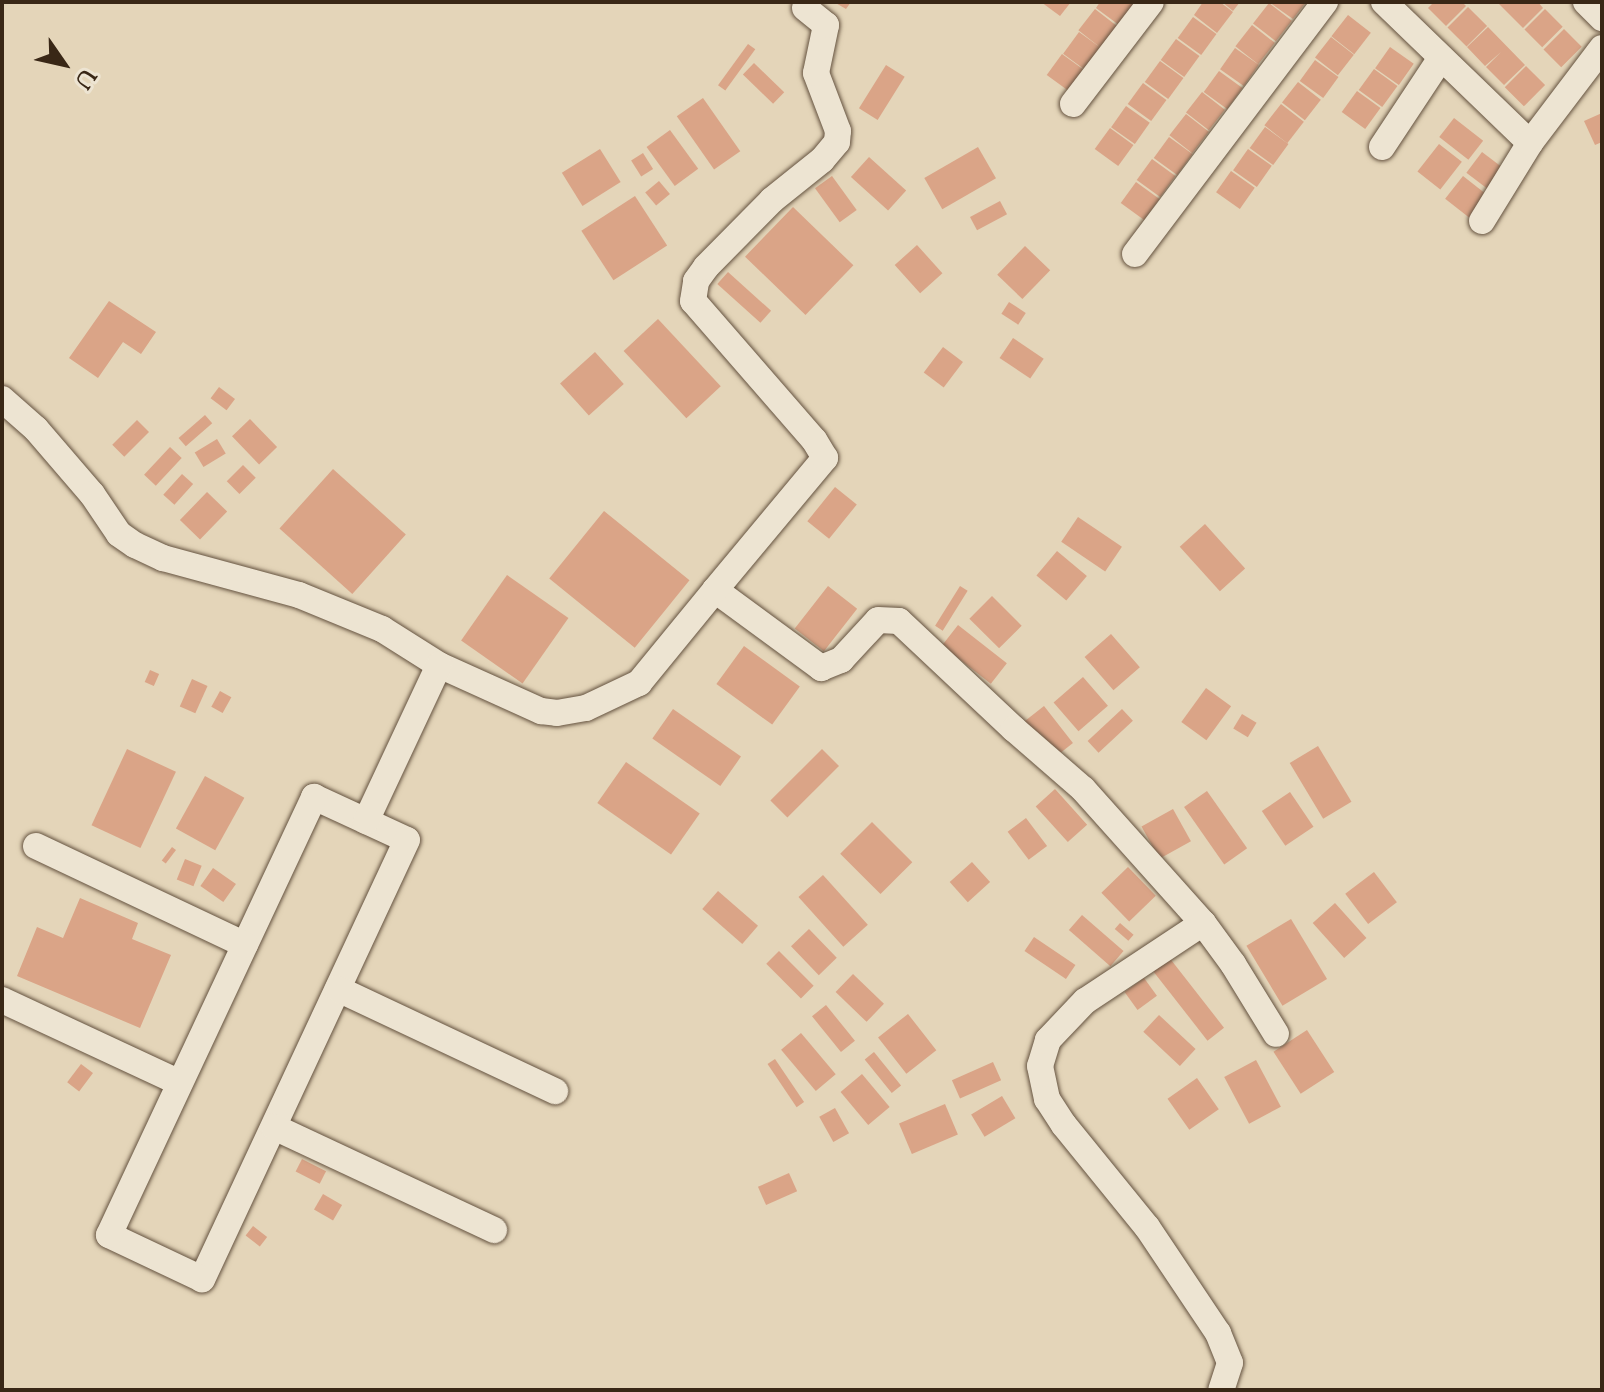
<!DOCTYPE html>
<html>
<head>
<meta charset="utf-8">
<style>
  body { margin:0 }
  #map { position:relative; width:1604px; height:1392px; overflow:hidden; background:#e4d5b9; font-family:"Sorts Mill Goudy",serif }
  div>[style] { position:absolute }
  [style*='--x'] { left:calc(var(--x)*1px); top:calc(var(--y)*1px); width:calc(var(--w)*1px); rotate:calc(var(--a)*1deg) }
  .building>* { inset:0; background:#daa487; transform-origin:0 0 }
  .roads { filter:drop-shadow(0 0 2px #64523f) drop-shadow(0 0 2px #64523f) }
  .minor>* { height:26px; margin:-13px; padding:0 13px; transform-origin:13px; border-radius:13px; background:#ede4d2 }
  span { translate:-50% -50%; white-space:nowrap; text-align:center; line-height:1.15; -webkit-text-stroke:6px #ede4d2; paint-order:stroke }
  .frame { position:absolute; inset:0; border:4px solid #392716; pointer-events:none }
  .north { position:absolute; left:24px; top:24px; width:80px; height:80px; -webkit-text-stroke:6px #ede4d2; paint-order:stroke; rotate:124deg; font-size:22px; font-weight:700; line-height:32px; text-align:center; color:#392716 }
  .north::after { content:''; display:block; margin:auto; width:28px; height:36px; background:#392716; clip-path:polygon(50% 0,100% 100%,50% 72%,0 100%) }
</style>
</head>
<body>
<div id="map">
  <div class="building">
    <i style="clip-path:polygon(834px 2px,851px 2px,846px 9px)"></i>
    <i style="clip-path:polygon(1041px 2px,1071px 2px,1060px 16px)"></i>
    <i style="clip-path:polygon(1100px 2px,1131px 2px,1135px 5px,1119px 25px,1096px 8px)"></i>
    <i style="clip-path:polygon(1203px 2px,1220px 2px,1233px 12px,1217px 33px,1194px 15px)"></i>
    <i style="clip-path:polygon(1222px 2px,1240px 2px,1233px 11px)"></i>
    <i style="clip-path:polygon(1269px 2px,1306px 2px,1293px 19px)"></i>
    <i style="clip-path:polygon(1434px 2px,1462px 2px,1466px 6px,1446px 26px,1428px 8px)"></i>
    <i style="clip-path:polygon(1497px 2px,1538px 2px,1543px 8px,1523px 28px)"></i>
    <i style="left:1269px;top:3px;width:29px;height:26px;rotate:38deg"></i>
    <i style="left:1468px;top:7px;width:27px;height:29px;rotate:45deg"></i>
    <i style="left:1095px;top:9px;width:29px;height:27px;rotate:38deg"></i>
    <i style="left:1545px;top:9px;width:25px;height:29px;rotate:45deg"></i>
    <i style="left:1348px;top:15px;width:29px;height:27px;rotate:38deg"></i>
    <i style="left:1193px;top:17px;width:29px;height:26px;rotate:36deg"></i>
    <i style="left:1252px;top:25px;width:29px;height:27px;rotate:38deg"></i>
    <i style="clip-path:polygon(1488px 27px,1525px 65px,1504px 85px,1486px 67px,1501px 52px,1485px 66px,1467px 47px)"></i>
    <i style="left:1564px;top:29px;width:25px;height:29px;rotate:45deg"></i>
    <i style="left:1079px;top:32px;width:29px;height:27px;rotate:36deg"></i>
    <i style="left:1331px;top:37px;width:29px;height:26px;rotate:38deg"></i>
    <i style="left:1176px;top:39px;width:29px;height:26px;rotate:36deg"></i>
    <i style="left:748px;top:44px;width:9px;height:51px;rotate:36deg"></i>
    <i style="left:1390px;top:47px;width:29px;height:26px;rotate:35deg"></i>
    <i style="left:1235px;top:48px;width:29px;height:26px;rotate:35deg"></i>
    <i style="left:1062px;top:54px;width:29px;height:26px;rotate:36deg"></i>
    <i style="left:1315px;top:60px;width:29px;height:26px;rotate:36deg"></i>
    <i style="left:1160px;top:61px;width:29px;height:26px;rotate:36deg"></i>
    <i style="left:754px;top:63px;width:42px;height:16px;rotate:44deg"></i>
    <i style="left:886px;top:65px;width:22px;height:51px;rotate:32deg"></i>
    <i style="left:1526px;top:66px;width:27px;height:30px;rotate:45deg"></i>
    <i style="left:1374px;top:69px;width:29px;height:26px;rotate:36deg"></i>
    <i style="left:1219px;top:71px;width:29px;height:26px;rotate:36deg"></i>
    <i style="left:1298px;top:82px;width:29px;height:26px;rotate:38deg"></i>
    <i style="left:1143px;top:83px;width:29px;height:26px;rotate:36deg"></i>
    <i style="left:1357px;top:91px;width:29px;height:26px;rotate:36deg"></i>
    <i style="left:1202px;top:92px;width:29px;height:26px;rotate:38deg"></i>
    <i style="left:703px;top:98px;width:65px;height:32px;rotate:55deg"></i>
    <i style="left:1281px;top:104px;width:29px;height:27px;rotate:38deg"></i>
    <i style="left:1126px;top:106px;width:29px;height:26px;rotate:35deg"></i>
    <i style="clip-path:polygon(1602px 113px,1602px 142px,1595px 145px,1584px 121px)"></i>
    <i style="left:1186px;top:114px;width:29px;height:27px;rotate:38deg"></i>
    <i style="left:1454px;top:118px;width:37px;height:24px;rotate:38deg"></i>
    <i style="left:1265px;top:127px;width:29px;height:26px;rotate:36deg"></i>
    <i style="left:1110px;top:128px;width:29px;height:26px;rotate:36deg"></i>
    <i style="left:670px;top:130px;width:48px;height:29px;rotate:54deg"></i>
    <i style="left:1169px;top:137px;width:29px;height:26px;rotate:36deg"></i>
    <i style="left:1439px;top:144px;width:29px;height:35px;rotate:38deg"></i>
    <i style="left:978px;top:147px;width:36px;height:62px;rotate:60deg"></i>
    <i style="left:600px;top:149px;width:39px;height:45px;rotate:58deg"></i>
    <i style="left:1248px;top:149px;width:29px;height:26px;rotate:35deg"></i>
    <i style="left:1482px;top:152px;width:31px;height:26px;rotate:37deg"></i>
    <i style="left:643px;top:153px;width:19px;height:14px;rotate:58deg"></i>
    <i style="left:869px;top:157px;width:50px;height:27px;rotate:42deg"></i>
    <i style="left:1152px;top:159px;width:29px;height:26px;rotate:36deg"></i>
    <i style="left:1231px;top:171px;width:29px;height:26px;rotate:35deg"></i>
    <i style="left:832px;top:176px;width:42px;height:21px;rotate:54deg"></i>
    <i style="left:1463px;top:176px;width:34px;height:29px;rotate:38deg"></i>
    <i style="left:659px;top:181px;width:17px;height:18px;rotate:50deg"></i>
    <i style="left:1136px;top:182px;width:29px;height:26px;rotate:36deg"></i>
    <i style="left:635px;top:196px;width:59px;height:64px;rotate:57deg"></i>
    <i style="left:1000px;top:201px;width:15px;height:34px;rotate:62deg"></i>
    <i style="left:793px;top:207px;width:84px;height:69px;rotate:44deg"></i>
    <i style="left:917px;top:245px;width:38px;height:30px;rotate:48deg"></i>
    <i style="left:1025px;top:246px;width:35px;height:40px;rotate:44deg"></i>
    <i style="left:728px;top:272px;width:58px;height:16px;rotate:42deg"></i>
    <i style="clip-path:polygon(109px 301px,156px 332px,141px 354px,123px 342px,98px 378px,69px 358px)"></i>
    <i style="left:1009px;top:302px;width:20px;height:14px;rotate:33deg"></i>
    <i style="left:658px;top:319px;width:92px;height:47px;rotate:47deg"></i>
    <i style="left:1013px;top:338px;width:37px;height:24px;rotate:34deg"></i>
    <i style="left:943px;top:347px;width:25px;height:32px;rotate:37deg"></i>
    <i style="left:595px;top:352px;width:43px;height:47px;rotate:48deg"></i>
    <i style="left:219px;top:387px;width:20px;height:14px;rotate:37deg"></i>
    <i style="left:205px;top:415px;width:11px;height:35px;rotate:49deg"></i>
    <i style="left:250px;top:419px;width:39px;height:25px;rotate:46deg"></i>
    <i style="left:137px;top:420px;width:17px;height:35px;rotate:45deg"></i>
    <i style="left:217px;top:439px;width:17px;height:26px;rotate:59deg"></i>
    <i style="left:170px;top:447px;width:16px;height:38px;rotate:43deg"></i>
    <i style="left:243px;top:465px;width:18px;height:23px;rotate:45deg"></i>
    <i style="left:333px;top:469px;width:98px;height:80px;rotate:42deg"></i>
    <i style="left:182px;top:474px;width:15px;height:28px;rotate:42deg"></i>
    <i style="left:835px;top:487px;width:28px;height:44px;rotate:39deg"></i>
    <i style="left:207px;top:492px;width:28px;height:39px;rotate:44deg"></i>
    <i style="left:604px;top:511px;width:110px;height:87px;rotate:39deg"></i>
    <i style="left:1078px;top:517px;width:53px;height:30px;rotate:34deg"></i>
    <i style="left:1205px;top:524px;width:60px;height:34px;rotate:48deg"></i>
    <i style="left:1057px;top:551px;width:39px;height:32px;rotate:40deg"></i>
    <i style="left:507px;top:575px;width:75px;height:80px;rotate:35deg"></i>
    <i style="left:828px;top:586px;width:37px;height:54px;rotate:38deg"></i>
    <i style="left:960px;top:586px;width:9px;height:47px;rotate:32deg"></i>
    <i style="left:992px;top:596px;width:42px;height:32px;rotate:45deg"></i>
    <i style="left:958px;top:625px;width:62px;height:26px;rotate:38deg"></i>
    <i style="left:1111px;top:634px;width:44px;height:35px;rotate:49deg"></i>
    <i style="left:744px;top:646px;width:69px;height:47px;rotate:36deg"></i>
    <i style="left:150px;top:670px;width:10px;height:13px;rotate:24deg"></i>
    <i style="left:1083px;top:677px;width:38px;height:39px;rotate:49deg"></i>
    <i style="left:192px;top:679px;width:17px;height:30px;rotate:24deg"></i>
    <i style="left:1206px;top:688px;width:31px;height:42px;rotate:36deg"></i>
    <i style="left:220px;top:691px;width:13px;height:18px;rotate:29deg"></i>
    <i style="left:1044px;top:706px;width:47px;height:25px;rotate:52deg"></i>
    <i style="left:673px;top:709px;width:83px;height:36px;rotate:35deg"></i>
    <i style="left:1122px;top:709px;width:16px;height:47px;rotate:47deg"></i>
    <i style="left:1242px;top:714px;width:17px;height:17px;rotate:31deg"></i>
    <i style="left:1318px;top:746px;width:65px;height:33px;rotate:59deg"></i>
    <i style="left:127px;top:749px;width:54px;height:84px;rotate:25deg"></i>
    <i style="left:822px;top:749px;width:24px;height:73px;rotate:45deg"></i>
    <i style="left:626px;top:762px;width:90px;height:50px;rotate:35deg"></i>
    <i style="left:205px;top:776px;width:45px;height:60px;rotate:29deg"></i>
    <i style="left:1055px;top:789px;width:48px;height:26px;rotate:48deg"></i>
    <i style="left:1207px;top:791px;width:70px;height:28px;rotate:55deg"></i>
    <i style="left:1290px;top:792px;width:42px;height:34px;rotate:56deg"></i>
    <i style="left:1173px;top:809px;width:37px;height:36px;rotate:61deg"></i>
    <i style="left:1026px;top:818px;width:35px;height:23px;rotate:53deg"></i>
    <i style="left:872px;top:822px;width:57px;height:45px;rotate:45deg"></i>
    <i style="left:172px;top:847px;width:5px;height:17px;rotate:37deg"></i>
    <i style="left:185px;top:859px;width:18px;height:22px;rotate:22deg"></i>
    <i style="left:972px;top:862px;width:27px;height:30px;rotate:48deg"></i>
    <i style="left:1128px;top:867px;width:40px;height:37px;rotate:46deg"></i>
    <i style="left:213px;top:868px;width:28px;height:22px;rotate:35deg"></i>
    <i style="left:1374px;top:872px;width:38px;height:36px;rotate:53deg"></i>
    <i style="left:823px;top:875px;width:67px;height:33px;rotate:48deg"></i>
    <i style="left:718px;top:891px;width:53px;height:24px;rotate:41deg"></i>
    <i style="clip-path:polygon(80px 898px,138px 923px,132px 939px,171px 955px,140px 1028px,17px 976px,37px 927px,63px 938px)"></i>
    <i style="left:1335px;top:903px;width:47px;height:30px;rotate:48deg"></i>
    <i style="left:1082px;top:915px;width:55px;height:20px;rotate:41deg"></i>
    <i style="left:1291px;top:919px;width:70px;height:52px;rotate:59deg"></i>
    <i style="left:1120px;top:923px;width:18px;height:8px;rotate:41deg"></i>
    <i style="left:809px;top:929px;width:40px;height:25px;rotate:46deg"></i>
    <i style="left:1034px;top:937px;width:50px;height:17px;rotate:34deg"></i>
    <i style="left:779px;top:951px;width:49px;height:18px;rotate:45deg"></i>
    <i style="left:1168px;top:956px;width:91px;height:21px;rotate:52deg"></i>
    <i style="left:853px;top:974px;width:43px;height:25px;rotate:44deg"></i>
    <i style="left:1144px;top:978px;width:22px;height:24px;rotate:54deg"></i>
    <i style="left:826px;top:1005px;width:46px;height:18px;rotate:51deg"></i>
    <i style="left:908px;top:1014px;width:46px;height:38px;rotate:52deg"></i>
    <i style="left:1159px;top:1015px;width:50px;height:23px;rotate:43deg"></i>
    <i style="left:1307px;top:1030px;width:50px;height:40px;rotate:57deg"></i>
    <i style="left:801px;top:1033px;width:54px;height:26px;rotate:50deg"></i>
    <i style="left:874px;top:1052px;width:43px;height:12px;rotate:51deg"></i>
    <i style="left:775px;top:1059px;width:52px;height:9px;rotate:56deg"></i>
    <i style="left:1256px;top:1060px;width:53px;height:36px;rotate:62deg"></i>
    <i style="left:993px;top:1062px;width:20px;height:45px;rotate:66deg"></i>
    <i style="left:81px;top:1064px;width:15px;height:23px;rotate:37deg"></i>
    <i style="left:862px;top:1074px;width:43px;height:28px;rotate:50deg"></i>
    <i style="left:1197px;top:1078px;width:38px;height:36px;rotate:55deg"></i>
    <i style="left:1002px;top:1096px;width:26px;height:36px;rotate:59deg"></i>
    <i style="left:945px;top:1104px;width:33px;height:50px;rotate:67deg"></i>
    <i style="left:835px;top:1108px;width:29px;height:18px;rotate:61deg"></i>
    <i style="left:302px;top:1159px;width:27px;height:14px;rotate:27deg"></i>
    <i style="left:789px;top:1173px;width:20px;height:34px;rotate:66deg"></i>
    <i style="left:323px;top:1194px;width:22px;height:18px;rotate:30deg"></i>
    <i style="left:253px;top:1226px;width:18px;height:12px;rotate:38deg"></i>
  </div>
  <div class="roads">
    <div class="minor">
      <i style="--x:1384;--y:2;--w:203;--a:44"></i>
      <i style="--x:1586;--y:2;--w:23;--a:45"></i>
      <i style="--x:1073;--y:104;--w:128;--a:-52.6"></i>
      <i style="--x:1382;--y:147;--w:107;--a:-56.5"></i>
      <i style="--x:1482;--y:221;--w:92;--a:-58.4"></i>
      <i style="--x:1530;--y:143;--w:119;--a:-52.8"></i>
      <i style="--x:1135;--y:254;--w:316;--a:-53"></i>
      <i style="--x:2;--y:399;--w:45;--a:41.4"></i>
      <i style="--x:36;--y:429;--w:86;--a:49.3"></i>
      <i style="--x:92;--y:494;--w:48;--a:56"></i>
      <i style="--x:119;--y:534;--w:19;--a:35"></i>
      <i style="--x:135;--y:545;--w:31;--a:25"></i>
      <i style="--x:163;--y:558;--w:141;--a:15.2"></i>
      <i style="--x:299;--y:595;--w:90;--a:22.3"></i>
      <i style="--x:382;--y:629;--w:67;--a:32.3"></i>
      <i style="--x:439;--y:665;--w:112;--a:24.3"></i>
      <i style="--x:541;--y:711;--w:16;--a:7"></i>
      <i style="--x:557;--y:713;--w:29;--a:-10"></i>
      <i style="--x:586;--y:708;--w:59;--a:-25.3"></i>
      <i style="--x:639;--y:683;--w:120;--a:-50.7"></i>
      <i style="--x:715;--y:590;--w:132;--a:36.3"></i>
      <i style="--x:821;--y:668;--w:22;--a:-22"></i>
      <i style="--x:841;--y:660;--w:54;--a:-47.2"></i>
      <i style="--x:878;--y:620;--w:21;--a:3"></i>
      <i style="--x:899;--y:621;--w:158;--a:43.2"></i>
      <i style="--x:1014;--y:729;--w:91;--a:41"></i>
      <i style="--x:1083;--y:789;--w:180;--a:48.2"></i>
      <i style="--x:1203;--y:923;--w:141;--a:146.5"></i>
      <i style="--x:1085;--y:1001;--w:54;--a:133.5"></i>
      <i style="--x:1048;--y:1040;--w:27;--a:107"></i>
      <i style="--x:1040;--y:1066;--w:34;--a:78"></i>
      <i style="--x:1047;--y:1099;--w:31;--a:57"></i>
      <i style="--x:1064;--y:1125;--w:132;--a:50.9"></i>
      <i style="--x:1147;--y:1227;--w:128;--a:56.2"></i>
      <i style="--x:1218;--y:1333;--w:32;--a:68"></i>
      <i style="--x:1230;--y:1363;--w:28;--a:108"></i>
      <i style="--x:715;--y:590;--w:172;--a:-50.2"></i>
      <i style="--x:825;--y:458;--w:21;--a:-121"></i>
      <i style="--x:814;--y:440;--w:184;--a:-131"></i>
      <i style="--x:693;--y:301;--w:20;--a:-81"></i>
      <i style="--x:696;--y:281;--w:17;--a:-54"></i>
      <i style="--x:706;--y:267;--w:94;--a:-45.4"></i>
      <i style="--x:772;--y:200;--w:64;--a:-38.7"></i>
      <i style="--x:822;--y:160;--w:23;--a:-50"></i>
      <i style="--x:837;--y:142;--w:11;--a:-85"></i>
      <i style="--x:838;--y:131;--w:62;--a:-110.8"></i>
      <i style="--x:816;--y:73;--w:49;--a:-78.2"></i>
      <i style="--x:826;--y:25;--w:27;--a:-141"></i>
      <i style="--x:314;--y:797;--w:102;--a:24.8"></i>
      <i style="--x:407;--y:840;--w:485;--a:115"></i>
      <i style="--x:202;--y:1279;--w:103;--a:-154.7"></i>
      <i style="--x:109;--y:1235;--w:484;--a:-64.9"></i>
      <i style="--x:366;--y:821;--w:172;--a:-64.9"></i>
      <i style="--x:36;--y:846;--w:231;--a:25.3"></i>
      <i style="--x:1203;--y:923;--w:51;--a:53.8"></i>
      <i style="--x:1233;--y:964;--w:82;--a:58.4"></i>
      <i style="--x:338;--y:989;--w:240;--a:25.2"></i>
      <i style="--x:2;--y:1000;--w:196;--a:25"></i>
      <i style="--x:274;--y:1127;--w:243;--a:25.1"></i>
    </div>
  </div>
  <div class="frame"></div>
  <div class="north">U</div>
</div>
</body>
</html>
